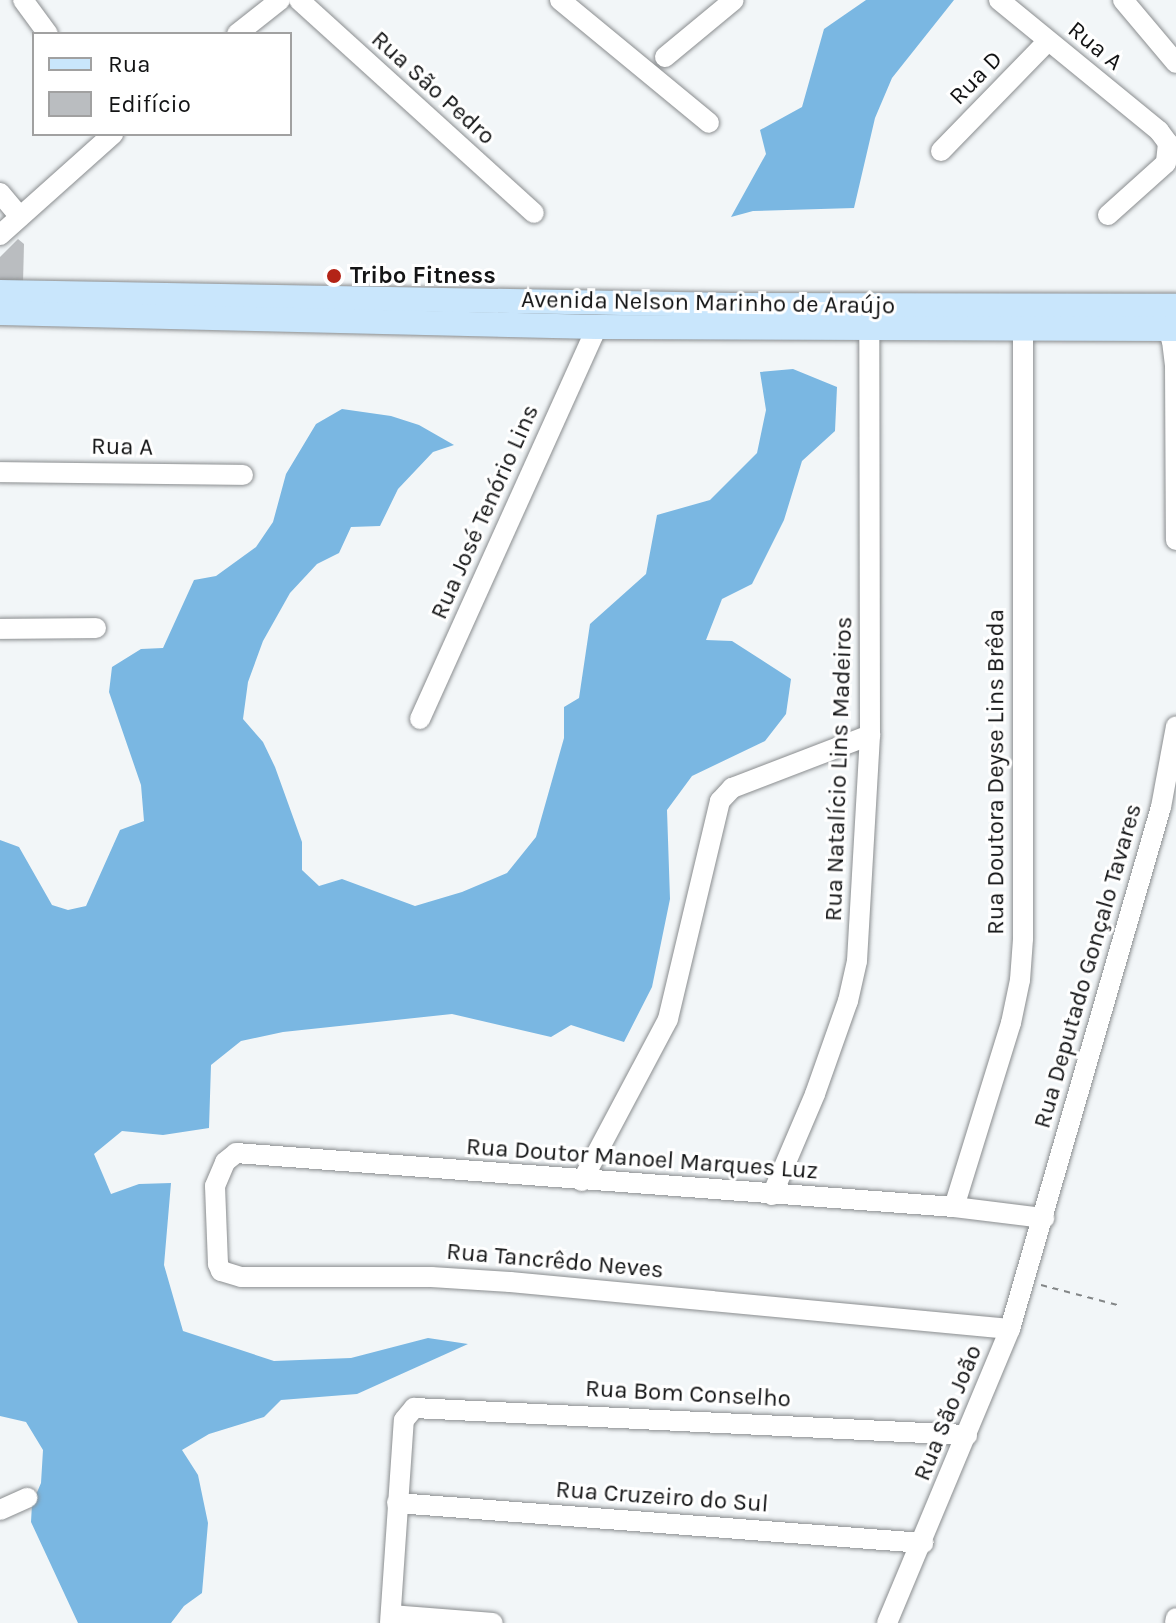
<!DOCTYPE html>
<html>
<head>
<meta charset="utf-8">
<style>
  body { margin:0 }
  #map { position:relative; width:1176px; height:1623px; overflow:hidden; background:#f2f6f8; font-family:Karla,sans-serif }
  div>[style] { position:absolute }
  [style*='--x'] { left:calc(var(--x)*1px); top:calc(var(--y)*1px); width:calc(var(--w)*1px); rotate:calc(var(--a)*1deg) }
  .forest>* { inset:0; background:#7ab7e2 }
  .building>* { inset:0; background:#babdc0 }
  .path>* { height:2px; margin-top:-1px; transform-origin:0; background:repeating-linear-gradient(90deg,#838687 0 6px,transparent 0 12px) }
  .roads { filter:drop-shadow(0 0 2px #8a8d8f) drop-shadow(0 0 2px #8a8d8f) }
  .minor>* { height:20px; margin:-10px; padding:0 10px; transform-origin:10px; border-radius:10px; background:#fff }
  .major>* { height:24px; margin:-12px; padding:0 12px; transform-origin:12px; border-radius:12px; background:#c9e6fc }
  .dots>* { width:22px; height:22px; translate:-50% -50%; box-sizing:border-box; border:4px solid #fff; border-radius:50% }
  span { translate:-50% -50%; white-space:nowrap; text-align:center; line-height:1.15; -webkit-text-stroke:6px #fff; paint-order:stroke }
  .street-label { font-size:24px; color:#131415 }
  .poi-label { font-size:24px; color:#131415; font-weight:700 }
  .left { translate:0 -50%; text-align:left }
  .legend { position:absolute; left:32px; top:32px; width:260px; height:104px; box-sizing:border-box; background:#fff; border:2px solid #a1a1a1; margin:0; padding:10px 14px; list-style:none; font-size:24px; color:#131415 }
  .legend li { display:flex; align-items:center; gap:16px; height:40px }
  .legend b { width:40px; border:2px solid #a1a1a1 }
</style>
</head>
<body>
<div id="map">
  <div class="forest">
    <i style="clip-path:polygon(866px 0,954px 0,892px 78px,875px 118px,854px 208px,753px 211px,731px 217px,766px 154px,760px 130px,802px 107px,824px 29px)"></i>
    <i style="clip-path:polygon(793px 369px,837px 387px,835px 431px,802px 461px,784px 520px,752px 584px,722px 599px,706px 640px,732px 641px,791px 679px,786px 714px,765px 741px,692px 776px,667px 810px,670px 899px,652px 987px,624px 1042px,571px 1025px,551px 1037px,452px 1014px,283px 1032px,241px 1041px,211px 1065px,209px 1128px,163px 1135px,122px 1131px,94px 1154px,111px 1194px,139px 1184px,171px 1183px,164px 1265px,183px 1331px,274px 1361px,351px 1358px,428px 1338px,468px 1344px,357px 1394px,281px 1400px,264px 1417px,209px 1434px,182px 1450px,198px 1475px,208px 1523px,202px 1593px,184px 1606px,171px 1623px,78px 1623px,31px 1522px,32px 1504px,41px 1483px,43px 1450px,26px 1422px,0 1416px,0 840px,19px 847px,52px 905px,68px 910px,86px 906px,120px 830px,144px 821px,141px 785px,109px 692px,112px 667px,141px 649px,163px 648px,194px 580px,216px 576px,256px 547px,273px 522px,286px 474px,316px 424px,342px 409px,391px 416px,419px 425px,454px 445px,433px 452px,398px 489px,380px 526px,351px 527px,339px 553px,317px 564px,290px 593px,263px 641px,248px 682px,243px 719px,263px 742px,275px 767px,302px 842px,302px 870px,319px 886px,342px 879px,415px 906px,462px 892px,507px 873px,536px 837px,564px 738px,564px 707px,579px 698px,590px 624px,646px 574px,657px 515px,710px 500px,757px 453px,766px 410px,760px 372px)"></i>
  </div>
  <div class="building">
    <i style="clip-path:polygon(18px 239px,24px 244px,23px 283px,0 284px,0 257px)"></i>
  </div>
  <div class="path">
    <i style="--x:1041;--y:1285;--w:79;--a:14.7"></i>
  </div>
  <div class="roads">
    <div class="minor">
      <i style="--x:23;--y:0;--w:42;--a:53.7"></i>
      <i style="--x:299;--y:0;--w:317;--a:42.2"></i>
      <i style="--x:560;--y:0;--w:193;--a:39.5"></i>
      <i style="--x:999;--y:0;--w:207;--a:39.3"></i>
      <i style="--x:1159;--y:131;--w:15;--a:53"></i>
      <i style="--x:1168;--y:143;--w:20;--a:96"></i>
      <i style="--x:1166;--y:163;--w:78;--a:138.1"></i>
      <i style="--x:1123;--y:0;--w:82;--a:49.9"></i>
      <i style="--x:237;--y:34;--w:55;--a:-38.3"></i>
      <i style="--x:665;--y:57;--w:89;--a:-39.6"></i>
      <i style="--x:941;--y:151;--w:153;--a:-45.8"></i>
      <i style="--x:0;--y:193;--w:31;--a:50"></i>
      <i style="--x:0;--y:235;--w:152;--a:-41.8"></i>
      <i style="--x:1164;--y:317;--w:25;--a:72"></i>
      <i style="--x:1172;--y:341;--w:25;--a:83"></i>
      <i style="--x:1175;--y:366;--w:174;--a:89.7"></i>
      <i style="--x:0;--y:472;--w:243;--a:0.7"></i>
      <i style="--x:0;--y:629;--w:96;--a:-0.6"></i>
      <i style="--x:420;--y:719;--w:430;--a:-65.7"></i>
      <i style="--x:582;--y:1181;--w:183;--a:-62"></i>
      <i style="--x:668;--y:1019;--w:224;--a:-76.6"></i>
      <i style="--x:720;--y:801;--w:18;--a:-47"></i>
      <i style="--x:732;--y:788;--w:148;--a:-21"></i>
      <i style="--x:772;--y:1195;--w:110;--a:-66.9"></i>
      <i style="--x:815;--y:1094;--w:99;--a:-70.5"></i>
      <i style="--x:848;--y:1001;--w:41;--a:-77.3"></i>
      <i style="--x:857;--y:961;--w:226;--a:-86.7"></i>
      <i style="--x:870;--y:735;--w:407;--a:-90.1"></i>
      <i style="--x:954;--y:1207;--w:193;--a:-72.8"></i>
      <i style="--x:1011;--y:1023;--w:44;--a:-78.2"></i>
      <i style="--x:1020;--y:980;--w:41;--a:-85.8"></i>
      <i style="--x:1023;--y:939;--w:611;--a:-90"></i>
      <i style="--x:1010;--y:1329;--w:502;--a:-174.63"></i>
      <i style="--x:510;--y:1282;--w:79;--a:-176.4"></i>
      <i style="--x:431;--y:1277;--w:190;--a:180"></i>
      <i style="--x:241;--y:1277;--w:21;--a:-163"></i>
      <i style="--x:221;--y:1271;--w:8;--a:-113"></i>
      <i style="--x:218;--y:1264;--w:78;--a:-92.2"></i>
      <i style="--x:215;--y:1186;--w:26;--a:-67"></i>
      <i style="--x:225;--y:1162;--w:14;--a:-39"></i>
      <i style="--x:236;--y:1153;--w:720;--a:4.3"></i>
      <i style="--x:954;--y:1207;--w:91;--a:7"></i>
      <i style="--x:397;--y:1503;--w:528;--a:4.35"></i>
      <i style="--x:0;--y:1510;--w:30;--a:-24"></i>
      <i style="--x:391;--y:1615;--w:102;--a:4.5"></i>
      <i style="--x:390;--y:1623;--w:203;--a:-86.1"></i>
      <i style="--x:404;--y:1420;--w:16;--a:-50"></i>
      <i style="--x:414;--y:1408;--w:554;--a:2.8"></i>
      <i style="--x:887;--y:1623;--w:319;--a:-67.3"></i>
      <i style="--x:1010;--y:1329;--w:543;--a:-73.87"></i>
      <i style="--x:1161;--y:807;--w:82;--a:-79.5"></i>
      <i style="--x:1175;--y:1623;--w:5;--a:-79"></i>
    </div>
    <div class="major">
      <i style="--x:0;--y:292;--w:731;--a:1.02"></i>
      <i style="--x:731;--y:305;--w:445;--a:0.1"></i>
      <i style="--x:0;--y:313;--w:597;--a:1.34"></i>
      <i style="--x:597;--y:327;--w:579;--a:0.2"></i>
    </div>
  </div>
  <div class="dots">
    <i style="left:334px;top:276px;background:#b32417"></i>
  </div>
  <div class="street-label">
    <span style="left:1095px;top:46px;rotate:39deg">Rua A</span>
    <span style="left:976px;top:78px;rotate:-46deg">Rua D</span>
    <span style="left:433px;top:88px;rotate:42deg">Rua São Pedro</span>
    <span style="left:708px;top:303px;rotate:1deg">Avenida Nelson Marinho de Araújo</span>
    <span style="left:122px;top:447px;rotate:1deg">Rua A</span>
    <span style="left:485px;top:512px;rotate:-66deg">Rua José Tenório Lins</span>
    <span style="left:839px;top:769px;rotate:-88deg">Rua Natalício Lins Madeiros</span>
    <span style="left:996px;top:772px;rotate:-90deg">Rua Doutora Deyse Lins Brêda</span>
    <span style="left:1088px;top:966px;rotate:-74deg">Rua Deputado Gonçalo Tavares</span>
    <span style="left:642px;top:1159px;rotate:4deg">Rua Doutor Manoel Marques Luz</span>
    <span style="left:555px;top:1261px;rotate:5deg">Rua Tancrêdo Neves</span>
    <span style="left:688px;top:1394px;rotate:3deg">Rua Bom Conselho</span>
    <span style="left:948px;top:1413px;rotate:-68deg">Rua São João</span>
    <span style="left:662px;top:1497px;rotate:4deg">Rua Cruzeiro do Sul</span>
  </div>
  <div class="poi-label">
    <span class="left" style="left:350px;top:276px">Tribo Fitness</span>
  </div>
  <ul class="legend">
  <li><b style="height:10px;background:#c9e6fc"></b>Rua</li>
  <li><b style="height:22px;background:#babdc0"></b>Edifício</li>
  </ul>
</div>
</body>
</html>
